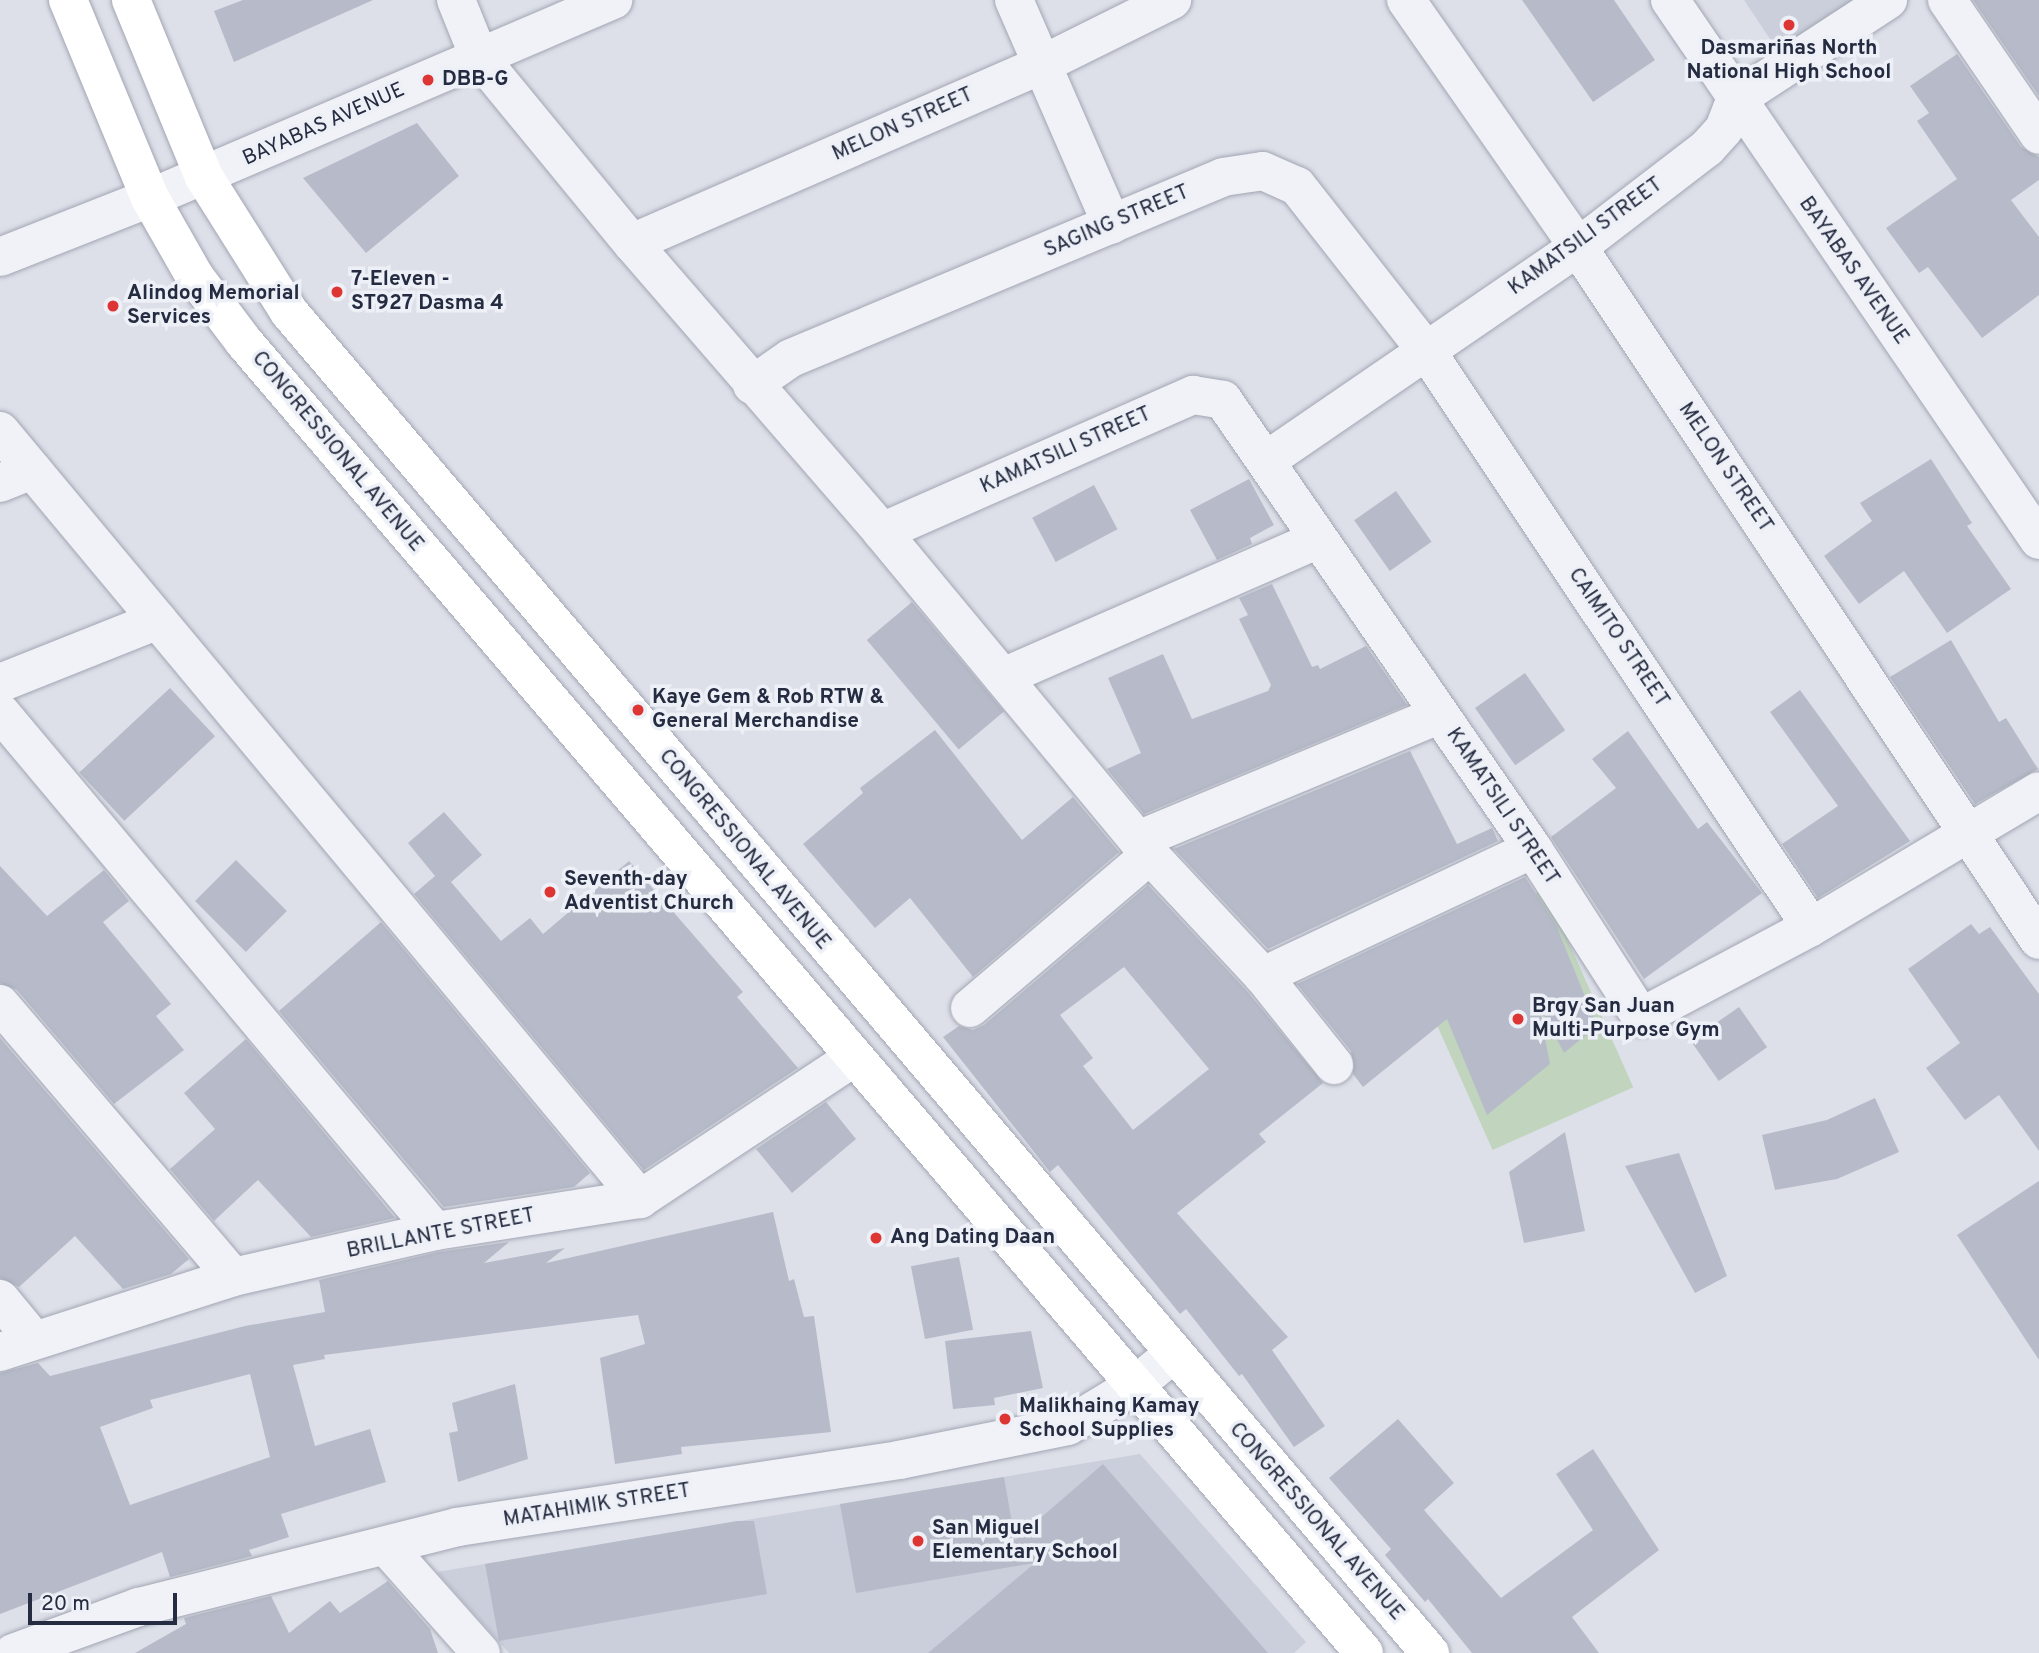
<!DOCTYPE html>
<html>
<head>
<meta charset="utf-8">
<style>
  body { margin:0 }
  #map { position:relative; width:2039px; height:1653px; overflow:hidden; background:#dde0e9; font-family:Overpass,sans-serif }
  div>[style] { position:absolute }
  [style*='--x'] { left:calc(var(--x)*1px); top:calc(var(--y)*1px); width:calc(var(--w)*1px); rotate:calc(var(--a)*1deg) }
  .built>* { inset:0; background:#cbcfdb }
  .green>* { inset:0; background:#c0d4be; transform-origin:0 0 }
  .building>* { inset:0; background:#b7bbc9; transform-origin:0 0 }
  .roads { filter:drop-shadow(0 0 2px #a2a6b3) drop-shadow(0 0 2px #a2a6b3) }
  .minor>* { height:38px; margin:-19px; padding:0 19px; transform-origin:19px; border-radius:19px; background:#f1f2f7 }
  .tertiary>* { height:38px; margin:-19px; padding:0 19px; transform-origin:19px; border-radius:19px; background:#f1f2f7 }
  .secondary>* { height:38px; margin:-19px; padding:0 19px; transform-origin:19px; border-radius:19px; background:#fff }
  .dots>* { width:19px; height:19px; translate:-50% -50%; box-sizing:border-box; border:4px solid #edf0f6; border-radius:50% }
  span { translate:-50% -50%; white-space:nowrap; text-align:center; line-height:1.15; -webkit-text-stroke:7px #edf0f6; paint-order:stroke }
  .poi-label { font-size:21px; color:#252b41; font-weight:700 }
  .left { translate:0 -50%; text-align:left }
  .street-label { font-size:21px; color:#252b41 }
  .scale { position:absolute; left:28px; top:1593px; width:149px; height:32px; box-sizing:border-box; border:4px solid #252b41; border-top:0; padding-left:9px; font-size:21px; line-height:24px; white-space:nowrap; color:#252b41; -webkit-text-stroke:5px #edf0f6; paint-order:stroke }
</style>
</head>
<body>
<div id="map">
  <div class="built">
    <i style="clip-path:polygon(1744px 0,1856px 0,1778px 51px)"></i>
    <i style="clip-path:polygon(1140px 1454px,1306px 1642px,1294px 1653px,509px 1653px,437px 1572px)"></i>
  </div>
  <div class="green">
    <i style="left:1545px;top:889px;width:217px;height:154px;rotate:66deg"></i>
  </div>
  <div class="building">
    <i style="clip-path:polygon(243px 0,373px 0,234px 62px,214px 11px)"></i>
    <i style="clip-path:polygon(1522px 0,1614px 0,1655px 60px,1593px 102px)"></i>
    <i style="clip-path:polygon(1973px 0,2039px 0,2039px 96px)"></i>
    <i style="clip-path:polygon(1957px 54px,2021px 147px,2039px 157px,2039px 180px,2011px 200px,2039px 237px,2039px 295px,1982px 338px,1928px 267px,1919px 273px,1886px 228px,1957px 179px,1917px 121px,1929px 113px,1910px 86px)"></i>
    <i style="clip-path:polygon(417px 123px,459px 176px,366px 253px,303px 178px)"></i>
    <i style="clip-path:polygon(1931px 459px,1972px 523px,1967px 526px,2011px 589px,1947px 633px,1904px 571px,1859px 604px,1824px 556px,1872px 521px,1860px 503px)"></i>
    <i style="clip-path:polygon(1249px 479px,1274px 525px,1250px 538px,1252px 544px,1217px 560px,1190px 510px)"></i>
    <i style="left:1094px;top:485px;width:50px;height:70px;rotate:62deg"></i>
    <i style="left:1396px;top:491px;width:62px;height:51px;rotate:55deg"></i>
    <i style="clip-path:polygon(1272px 584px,1312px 667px,1318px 665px,1320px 669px,1366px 646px,1407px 705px,1144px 814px,1107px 769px,1141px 753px,1108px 678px,1163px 654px,1192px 719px,1268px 691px,1271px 685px,1239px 619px,1248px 615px,1239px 598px)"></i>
    <i style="left:912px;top:602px;width:143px;height:59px;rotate:50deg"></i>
    <i style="clip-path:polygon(1951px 640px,1999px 722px,2006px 718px,2038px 769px,1975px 804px,1890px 677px)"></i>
    <i style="left:1525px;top:673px;width:70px;height:61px;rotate:55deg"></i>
    <i style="left:170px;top:688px;width:66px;height:124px;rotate:47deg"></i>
    <i style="clip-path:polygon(1800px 690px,1910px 841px,1818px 898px,1782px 844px,1838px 806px,1770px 712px)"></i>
    <i style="clip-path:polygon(935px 730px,1022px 840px,1073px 797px,1119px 852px,973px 977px,910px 898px,875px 928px,803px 844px,863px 793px,860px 788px)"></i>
    <i style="clip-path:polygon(1628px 731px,1698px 829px,1707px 822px,1762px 893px,1644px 979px,1551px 837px,1616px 788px,1592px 759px)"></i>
    <i style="clip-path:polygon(1410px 751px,1457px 844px,1492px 828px,1498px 841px,1268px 949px,1174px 849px)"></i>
    <i style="clip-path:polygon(444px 812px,482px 855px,451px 882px,501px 941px,530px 918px,543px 934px,629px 861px,743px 992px,737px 997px,798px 1068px,644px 1170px,414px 894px,435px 876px,408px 843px)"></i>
    <i style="left:236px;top:860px;width:72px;height:58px;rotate:45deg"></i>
    <i style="clip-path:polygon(0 866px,47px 916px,104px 870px,129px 901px,103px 922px,171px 1004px,156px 1016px,184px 1050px,114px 1104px,17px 990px,0 983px)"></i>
    <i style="clip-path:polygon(1525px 877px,1556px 925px,1597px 1026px,1564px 1053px,1539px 1006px,1550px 1064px,1487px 1115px,1447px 1019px,1363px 1087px,1353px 1074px,1351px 1051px,1297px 984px)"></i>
    <i style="clip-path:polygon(evenodd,1148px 885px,1246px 990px,1323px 1083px,1259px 1134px,1266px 1142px,1177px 1213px,1288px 1337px,1272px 1350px,1325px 1426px,1294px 1447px,1242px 1374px,1239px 1376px,1186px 1309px,1180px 1314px,1058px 1165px,1050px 1172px,943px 1037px,959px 1026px,973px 1030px,984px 1025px,1148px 885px,1124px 967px,1209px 1069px,1133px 1130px,1083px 1066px,1093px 1058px,1060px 1015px,1124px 967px)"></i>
    <i style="clip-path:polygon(381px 922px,590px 1173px,574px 1187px,444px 1207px,279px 1011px)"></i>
    <i style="clip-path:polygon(1971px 924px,1979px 934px,1990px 927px,2039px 994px,2039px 1151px,1999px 1095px,1965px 1120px,1926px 1068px,1960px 1043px,1908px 969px)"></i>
    <i style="left:1739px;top:1007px;width:49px;height:59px;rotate:55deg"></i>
    <i style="clip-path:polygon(0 1038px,189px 1259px,171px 1274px,123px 1289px,75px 1236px,19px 1287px,0 1278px)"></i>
    <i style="clip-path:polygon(246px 1039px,395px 1218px,311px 1237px,258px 1180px,214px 1221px,170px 1169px,215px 1129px,184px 1093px)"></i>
    <i style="clip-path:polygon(1875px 1098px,1899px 1152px,1837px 1179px,1775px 1190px,1762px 1135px,1827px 1120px)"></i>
    <i style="clip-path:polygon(826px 1102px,856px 1139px,792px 1193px,756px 1149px)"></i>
    <i style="clip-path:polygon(1565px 1132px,1585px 1231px,1524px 1243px,1509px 1172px)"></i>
    <i style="clip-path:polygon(1679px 1153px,1727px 1276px,1695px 1293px,1625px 1166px)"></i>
    <i style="clip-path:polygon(2039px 1181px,2039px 1360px,1957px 1235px)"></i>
    <i style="clip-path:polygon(evenodd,773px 1212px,789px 1281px,794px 1279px,804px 1317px,814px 1316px,831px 1432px,681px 1447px,682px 1454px,615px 1464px,600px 1358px,645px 1344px,638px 1315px,324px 1355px,325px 1359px,293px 1365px,315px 1446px,370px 1429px,386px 1482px,281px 1514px,289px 1537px,249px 1550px,252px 1556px,170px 1577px,162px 1552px,0 1614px,0 1373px,38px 1363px,50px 1376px,245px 1326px,325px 1312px,319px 1280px,439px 1252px,509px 1242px,484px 1263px,565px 1248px,546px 1263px,773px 1212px,250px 1374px,270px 1457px,130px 1505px,100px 1427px,153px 1408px,150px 1400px,250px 1374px)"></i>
    <i style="left:959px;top:1257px;width:74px;height:49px;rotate:79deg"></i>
    <i style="clip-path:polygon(1031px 1331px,1043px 1388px,994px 1398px,995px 1405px,953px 1409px,945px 1341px)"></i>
    <i style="clip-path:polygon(515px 1384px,528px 1459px,458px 1482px,449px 1433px,458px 1431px,452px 1403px)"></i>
    <i style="clip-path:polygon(1398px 1419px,1454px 1483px,1424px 1510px,1501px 1598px,1593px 1530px,1556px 1474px,1593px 1449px,1659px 1550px,1572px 1617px,1599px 1653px,1472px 1653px,1428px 1599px,1425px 1602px,1385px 1555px,1391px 1549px,1329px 1478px)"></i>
    <i style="clip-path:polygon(1103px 1464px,1268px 1653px,928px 1653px,1035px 1563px,856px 1593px,840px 1504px,1004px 1477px,1015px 1540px)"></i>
    <i style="clip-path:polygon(737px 1521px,754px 1521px,767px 1594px,499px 1641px,485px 1564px)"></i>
    <i style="clip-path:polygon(388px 1581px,430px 1629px,438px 1653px,135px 1653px,186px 1624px,184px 1618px,271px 1596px,289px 1633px,330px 1601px,340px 1613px)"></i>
  </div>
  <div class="roads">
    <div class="minor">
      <i style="--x:456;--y:0;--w:61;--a:68"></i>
      <i style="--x:479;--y:57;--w:241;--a:50.6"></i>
      <i style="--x:632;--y:243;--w:382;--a:49.1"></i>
      <i style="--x:882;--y:532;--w:420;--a:50.3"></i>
      <i style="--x:1150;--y:855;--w:166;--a:47"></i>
      <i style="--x:1263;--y:976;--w:114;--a:51.4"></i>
      <i style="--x:1014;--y:0;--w:245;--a:66.5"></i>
      <i style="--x:1406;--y:0;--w:301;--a:55.1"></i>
      <i style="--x:1578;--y:247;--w:832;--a:56.37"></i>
      <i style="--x:1947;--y:0;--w:163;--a:55.7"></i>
      <i style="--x:632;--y:243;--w:451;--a:-23.5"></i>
      <i style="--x:1045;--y:63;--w:142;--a:-26.4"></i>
      <i style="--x:0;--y:257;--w:161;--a:-21.5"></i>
      <i style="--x:752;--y:385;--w:47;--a:-34.7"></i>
      <i style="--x:791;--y:358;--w:468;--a:-22.7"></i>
      <i style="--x:1223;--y:177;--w:40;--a:-8.5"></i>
      <i style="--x:1263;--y:171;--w:37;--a:24"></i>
      <i style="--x:1297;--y:186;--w:207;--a:51.9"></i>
      <i style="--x:1425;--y:349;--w:695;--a:56.26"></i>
      <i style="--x:0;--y:431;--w:1000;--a:50.19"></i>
      <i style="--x:1267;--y:460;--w:377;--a:-34.4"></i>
      <i style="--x:1578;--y:247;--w:163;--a:-37.5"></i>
      <i style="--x:1707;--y:148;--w:25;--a:-48"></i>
      <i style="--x:1724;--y:129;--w:31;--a:-69"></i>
      <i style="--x:1735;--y:100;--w:183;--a:-33.2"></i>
      <i style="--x:0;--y:483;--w:35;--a:-22"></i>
      <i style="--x:882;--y:532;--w:340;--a:-23.8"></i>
      <i style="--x:1193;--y:395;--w:30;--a:9"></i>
      <i style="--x:1223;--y:400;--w:546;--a:55.38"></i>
      <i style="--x:1533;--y:849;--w:200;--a:57.3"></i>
      <i style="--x:1641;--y:1017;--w:192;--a:-27.9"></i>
      <i style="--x:1811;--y:927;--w:265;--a:-30.8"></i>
      <i style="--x:1003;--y:677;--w:343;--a:-23.6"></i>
      <i style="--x:0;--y:683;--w:170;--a:-21.7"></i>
      <i style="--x:0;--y:712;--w:677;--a:50.03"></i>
      <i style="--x:1138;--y:840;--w:326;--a:-22.6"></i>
      <i style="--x:1263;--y:976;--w:298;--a:-25.2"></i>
      <i style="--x:0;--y:1004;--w:359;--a:49.5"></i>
      <i style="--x:970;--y:1008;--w:236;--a:-40.4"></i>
      <i style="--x:0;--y:1299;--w:53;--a:50.3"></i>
      <i style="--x:0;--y:1352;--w:245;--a:-17.8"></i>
      <i style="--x:233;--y:1277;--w:207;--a:-12.8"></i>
      <i style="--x:435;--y:1231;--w:207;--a:-8.9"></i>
      <i style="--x:640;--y:1199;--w:255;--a:-33.5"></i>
      <i style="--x:386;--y:1546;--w:143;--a:48.4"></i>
    </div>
    <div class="tertiary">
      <i style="--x:1670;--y:0;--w:654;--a:55.65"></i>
      <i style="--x:150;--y:198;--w:504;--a:-23.15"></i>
      <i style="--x:13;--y:1653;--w:134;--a:-20.1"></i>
      <i style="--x:139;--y:1607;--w:328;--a:-14.1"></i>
      <i style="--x:457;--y:1527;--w:447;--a:-8.6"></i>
      <i style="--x:899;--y:1460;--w:172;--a:-11.4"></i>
      <i style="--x:1068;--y:1426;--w:77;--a:-31.2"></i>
      <i style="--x:1134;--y:1386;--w:49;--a:-39.2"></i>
    </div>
    <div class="secondary">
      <i style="--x:68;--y:0;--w:214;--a:67.5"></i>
      <i style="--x:150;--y:198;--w:91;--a:60.3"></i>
      <i style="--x:195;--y:277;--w:81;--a:53"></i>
      <i style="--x:244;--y:342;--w:1724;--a:49.49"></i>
      <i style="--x:131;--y:0;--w:191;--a:67.6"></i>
      <i style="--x:204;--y:177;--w:160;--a:57.8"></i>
      <i style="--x:289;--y:312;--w:1761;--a:49.61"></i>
    </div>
  </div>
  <div class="dots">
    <i style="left:1789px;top:25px;background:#dd3533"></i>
    <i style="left:428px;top:80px;background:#dd3533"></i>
    <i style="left:337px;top:292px;background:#dd3533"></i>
    <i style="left:113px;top:306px;background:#dd3533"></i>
    <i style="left:638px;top:710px;background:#dd3533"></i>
    <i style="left:550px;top:892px;background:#dd3533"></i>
    <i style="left:1518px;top:1019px;background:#dd3533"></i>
    <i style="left:876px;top:1238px;background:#dd3533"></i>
    <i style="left:1005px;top:1419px;background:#dd3533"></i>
    <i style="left:918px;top:1541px;background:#dd3533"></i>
  </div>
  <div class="poi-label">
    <span style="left:1789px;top:61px">Dasmariñas North<br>National High School</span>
    <span class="left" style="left:442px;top:80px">DBB-G</span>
    <span class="left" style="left:351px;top:292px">7-Eleven -<br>ST927 Dasma 4</span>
    <span class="left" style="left:127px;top:306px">Alindog Memorial<br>Services</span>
    <span class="left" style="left:652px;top:710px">Kaye Gem &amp; Rob RTW &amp;<br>General Merchandise</span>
    <span class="left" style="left:564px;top:892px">Seventh-day<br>Adventist Church</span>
    <span class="left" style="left:1532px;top:1019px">Brgy San Juan<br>Multi-Purpose Gym</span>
    <span class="left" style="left:890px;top:1238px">Ang Dating Daan</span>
    <span class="left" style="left:1019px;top:1419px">Malikhaing Kamay<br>School Supplies</span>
    <span class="left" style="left:932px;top:1541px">San Miguel<br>Elementary School</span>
  </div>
  <div class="street-label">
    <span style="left:324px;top:125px;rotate:-24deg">BAYABAS AVENUE</span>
    <span style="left:903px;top:125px;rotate:-24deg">MELON STREET</span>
    <span style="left:1117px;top:222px;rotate:-23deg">SAGING STREET</span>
    <span style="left:1586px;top:237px;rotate:-36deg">KAMATSILI STREET</span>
    <span style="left:1853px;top:271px;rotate:55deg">BAYABAS AVENUE</span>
    <span style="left:1066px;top:451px;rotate:-24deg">KAMATSILI STREET</span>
    <span style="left:337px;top:452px;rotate:50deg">CONGRESSIONAL AVENUE</span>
    <span style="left:1725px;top:468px;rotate:56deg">MELON STREET</span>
    <span style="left:1618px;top:638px;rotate:56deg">CAIMITO STREET</span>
    <span style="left:1502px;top:807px;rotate:56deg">KAMATSILI STREET</span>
    <span style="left:744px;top:850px;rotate:50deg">CONGRESSIONAL AVENUE</span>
    <span style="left:441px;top:1234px;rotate:-11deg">BRILLANTE STREET</span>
    <span style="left:597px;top:1506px;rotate:-9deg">MATAHIMIK STREET</span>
    <span style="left:1316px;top:1522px;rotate:49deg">CONGRESSIONAL AVENUE</span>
  </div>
  <div class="scale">20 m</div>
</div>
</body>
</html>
